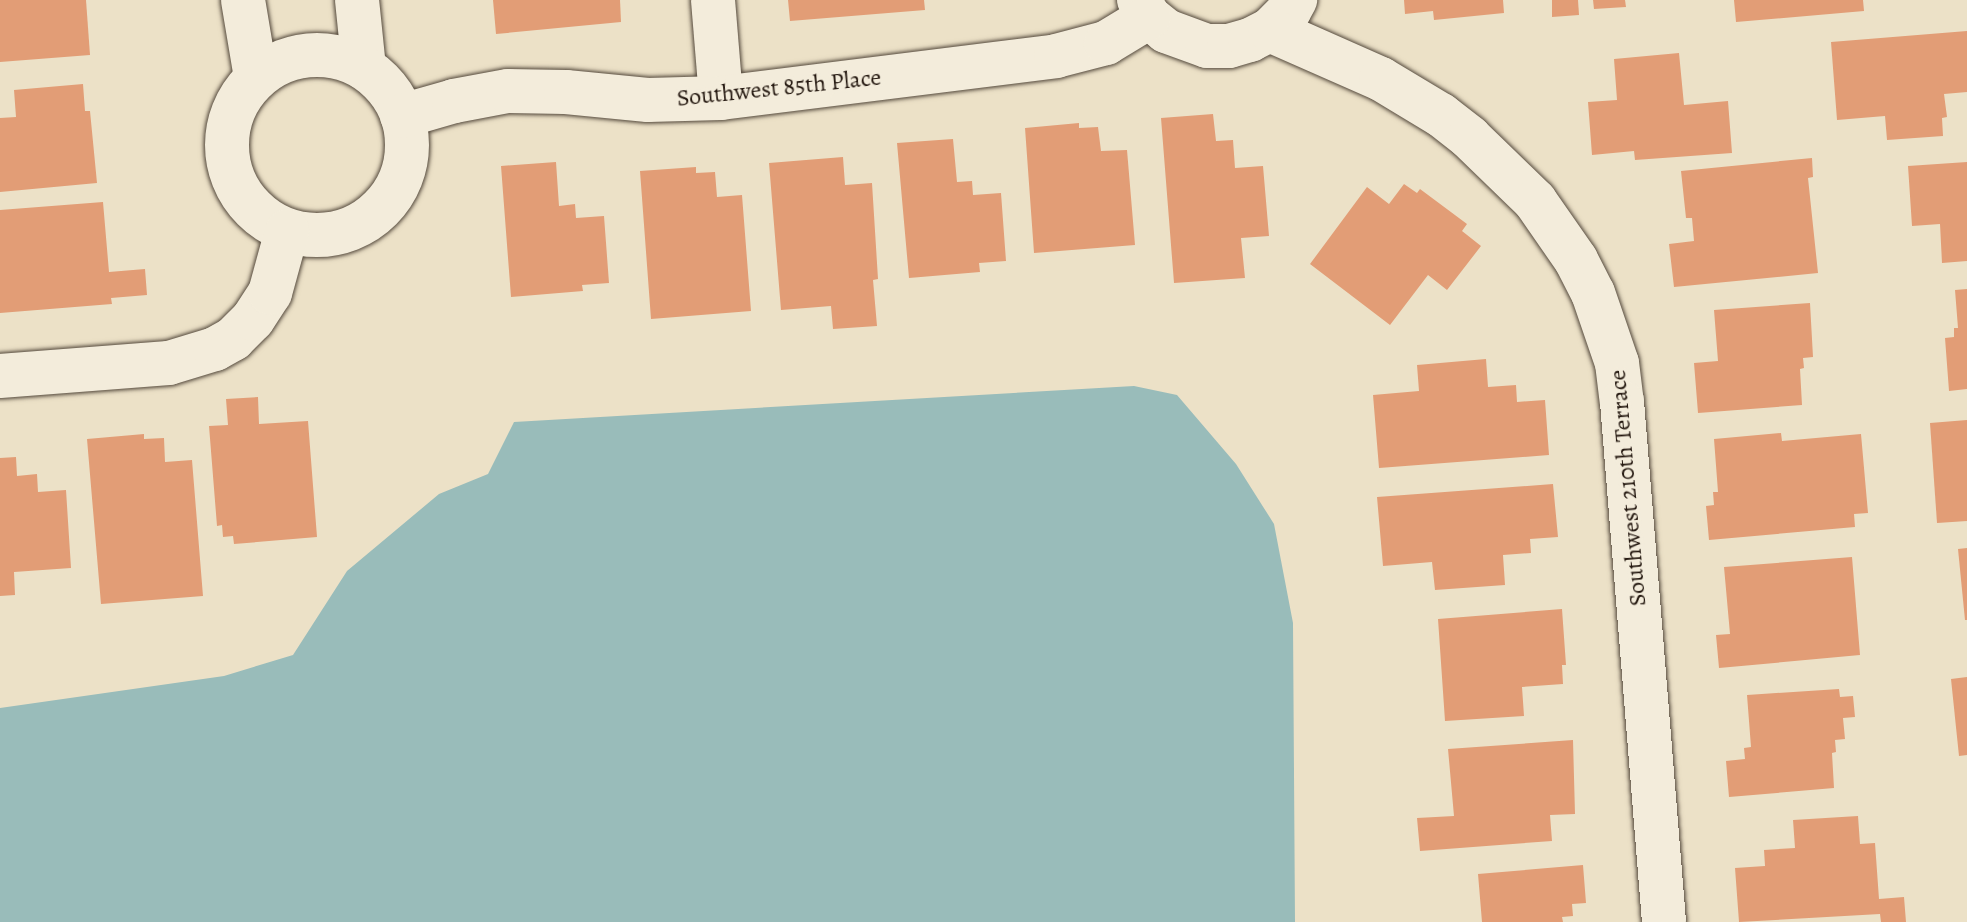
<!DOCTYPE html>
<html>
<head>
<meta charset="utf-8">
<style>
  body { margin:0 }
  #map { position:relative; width:1967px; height:922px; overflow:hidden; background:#ece1c7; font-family:Alegreya,serif }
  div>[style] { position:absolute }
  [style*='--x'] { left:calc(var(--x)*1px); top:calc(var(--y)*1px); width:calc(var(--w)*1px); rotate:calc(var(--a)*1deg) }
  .water>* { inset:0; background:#99bcba }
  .building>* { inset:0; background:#e29d76 }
  .roads { filter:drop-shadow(0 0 2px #54493c) drop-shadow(0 0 2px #54493c) }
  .minor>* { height:44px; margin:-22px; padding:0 22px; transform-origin:22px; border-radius:22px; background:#f3ecdb }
  .minor>.ring { margin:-22px; padding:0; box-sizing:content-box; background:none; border:44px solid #f3ecdb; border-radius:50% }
  span { translate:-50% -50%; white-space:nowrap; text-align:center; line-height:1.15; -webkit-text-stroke:6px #f3ecdb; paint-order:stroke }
  .street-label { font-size:24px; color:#22160e }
</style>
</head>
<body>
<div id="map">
  <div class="water">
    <i style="clip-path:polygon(1134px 386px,1177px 395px,1236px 464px,1274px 524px,1293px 623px,1295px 922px,0 922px,0 708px,224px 676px,293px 655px,347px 571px,439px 494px,488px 474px,514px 422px)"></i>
  </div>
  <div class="building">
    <i style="clip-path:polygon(0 0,86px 0,90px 55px,0 62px)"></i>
    <i style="clip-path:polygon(493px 0,620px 0,621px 22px,496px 34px)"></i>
    <i style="clip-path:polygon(788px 0,924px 0,925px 10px,790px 21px)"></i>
    <i style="clip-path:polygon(1404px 0,1503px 0,1504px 13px,1434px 20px,1433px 11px,1405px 14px)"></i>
    <i style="clip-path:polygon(1552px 0,1578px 0,1579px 15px,1552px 17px)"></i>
    <i style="clip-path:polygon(1593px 0,1625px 0,1626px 7px,1594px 9px)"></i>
    <i style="clip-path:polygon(1734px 0,1863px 0,1864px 11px,1736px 22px)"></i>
    <i style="clip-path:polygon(1967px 31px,1967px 92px,1944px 94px,1947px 117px,1942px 118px,1943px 136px,1887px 140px,1885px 116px,1837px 120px,1831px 42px)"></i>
    <i style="clip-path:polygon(1679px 53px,1684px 105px,1728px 101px,1732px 153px,1635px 160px,1634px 151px,1592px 155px,1588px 102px,1617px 100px,1614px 59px)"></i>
    <i style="clip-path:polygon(83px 84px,85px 111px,90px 111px,97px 183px,0 192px,0 118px,16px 117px,14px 90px)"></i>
    <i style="clip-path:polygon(1213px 114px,1216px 141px,1233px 140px,1235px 168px,1263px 166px,1269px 236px,1241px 238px,1245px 278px,1174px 283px,1161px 118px)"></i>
    <i style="clip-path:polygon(1079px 123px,1079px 128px,1098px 127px,1101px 151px,1127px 150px,1135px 245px,1034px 253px,1025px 128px)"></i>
    <i style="clip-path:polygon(953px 139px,957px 182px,972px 181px,973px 195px,1001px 193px,1006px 261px,979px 263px,980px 272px,909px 278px,897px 143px)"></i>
    <i style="clip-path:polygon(843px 157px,845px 185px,872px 183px,878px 279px,873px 280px,877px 326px,833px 329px,831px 306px,781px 310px,769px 163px)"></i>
    <i style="clip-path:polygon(1812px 158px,1813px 177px,1808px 178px,1818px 273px,1674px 287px,1669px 244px,1694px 241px,1692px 218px,1686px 218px,1681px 171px)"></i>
    <i style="clip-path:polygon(556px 162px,559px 206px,575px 204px,576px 218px,604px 216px,609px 283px,582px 285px,583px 291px,511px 297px,501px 166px)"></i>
    <i style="clip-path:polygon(1967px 162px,1967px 261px,1942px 263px,1940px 224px,1912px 226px,1908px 166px)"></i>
    <i style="clip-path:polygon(696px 167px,696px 173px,715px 172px,717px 197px,742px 195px,751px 311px,651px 319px,640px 171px)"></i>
    <i style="clip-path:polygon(1404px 184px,1417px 193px,1420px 189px,1467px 224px,1462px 231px,1481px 246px,1447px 290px,1428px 275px,1390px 325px,1310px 264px,1367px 187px,1389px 204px)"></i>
    <i style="clip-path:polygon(103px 202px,109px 272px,145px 269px,147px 295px,111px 298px,112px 304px,0 313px,0 210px)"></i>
    <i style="clip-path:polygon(1967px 289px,1967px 389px,1949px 391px,1945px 338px,1954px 337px,1954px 328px,1958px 328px,1955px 290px)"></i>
    <i style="clip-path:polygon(1810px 303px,1813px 357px,1803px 358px,1804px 368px,1800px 369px,1802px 405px,1698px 413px,1694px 363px,1718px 361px,1714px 310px)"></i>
    <i style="clip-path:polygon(1486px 359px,1488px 387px,1516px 385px,1517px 402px,1545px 400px,1549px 455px,1379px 468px,1373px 395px,1419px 391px,1417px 365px)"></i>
    <i style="clip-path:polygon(258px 397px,259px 424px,308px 421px,317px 537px,234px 544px,233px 536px,223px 537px,222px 525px,217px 526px,209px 426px,228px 425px,226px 399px)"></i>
    <i style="clip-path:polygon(1967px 420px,1967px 521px,1937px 523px,1930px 423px)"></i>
    <i style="clip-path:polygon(1781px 433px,1782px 441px,1861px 434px,1868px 513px,1854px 514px,1855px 527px,1709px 540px,1706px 506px,1714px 505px,1713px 492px,1718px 492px,1714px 439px)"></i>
    <i style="clip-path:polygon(144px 434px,144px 439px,164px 438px,165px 462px,192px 460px,203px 596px,101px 604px,87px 439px)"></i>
    <i style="clip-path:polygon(16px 457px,17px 476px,37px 474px,38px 492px,66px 490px,71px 568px,14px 572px,15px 595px,0 596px,0 458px)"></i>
    <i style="clip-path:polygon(1553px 484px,1558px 537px,1530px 539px,1531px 553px,1503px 555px,1505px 585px,1435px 590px,1432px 562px,1383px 566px,1377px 497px)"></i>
    <i style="clip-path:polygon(1967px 548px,1967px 620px,1965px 620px,1958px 549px)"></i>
    <i style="clip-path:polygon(1852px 557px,1860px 655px,1719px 668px,1716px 635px,1730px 634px,1724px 567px)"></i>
    <i style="clip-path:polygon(1562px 609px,1566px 665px,1562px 665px,1563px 684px,1522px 687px,1524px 716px,1445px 721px,1438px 619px)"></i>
    <i style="clip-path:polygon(1967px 677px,1967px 755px,1959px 756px,1951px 679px)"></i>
    <i style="clip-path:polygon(1839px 689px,1840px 697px,1853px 696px,1855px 717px,1843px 718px,1845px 739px,1835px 740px,1836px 752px,1832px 753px,1834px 788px,1729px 797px,1726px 761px,1745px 759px,1744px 748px,1751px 747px,1747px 695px)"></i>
    <i style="clip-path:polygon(1573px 740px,1575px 814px,1550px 815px,1552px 841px,1420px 851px,1417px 818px,1454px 816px,1448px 749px)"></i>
    <i style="clip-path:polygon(1858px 816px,1860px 844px,1875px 843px,1879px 899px,1904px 897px,1906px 922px,1881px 922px,1880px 914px,1739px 922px,1735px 868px,1765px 866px,1764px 850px,1795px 848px,1793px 820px)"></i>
    <i style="clip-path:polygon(1583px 865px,1586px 903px,1572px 904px,1573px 916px,1562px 917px,1563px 922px,1482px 922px,1478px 874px)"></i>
  </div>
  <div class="roads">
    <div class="minor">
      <i style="--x:243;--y:0;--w:79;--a:80.5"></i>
      <i style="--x:357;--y:0;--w:68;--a:84.1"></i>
      <i style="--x:713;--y:0;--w:98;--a:85.3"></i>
      <i style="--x:1139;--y:0;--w:20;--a:60"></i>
      <i style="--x:1149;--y:17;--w:22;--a:39"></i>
      <i style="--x:1166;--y:31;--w:44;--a:20.1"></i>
      <i style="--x:1207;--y:46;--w:22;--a:0"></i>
      <i style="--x:1229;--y:46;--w:22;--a:-16"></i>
      <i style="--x:1250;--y:40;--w:22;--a:-27"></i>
      <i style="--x:1270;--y:30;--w:27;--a:-45"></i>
      <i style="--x:1289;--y:11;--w:13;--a:-61"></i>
      <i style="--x:1270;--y:30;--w:121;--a:23.8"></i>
      <i style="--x:1381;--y:79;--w:70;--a:31"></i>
      <i style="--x:1441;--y:115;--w:36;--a:38"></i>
      <i style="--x:1469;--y:137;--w:92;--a:44.1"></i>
      <i style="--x:1535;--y:201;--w:72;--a:55.2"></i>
      <i style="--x:1576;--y:260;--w:37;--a:63"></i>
      <i style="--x:1593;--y:293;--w:74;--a:71.1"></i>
      <i style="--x:1617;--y:363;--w:39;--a:83"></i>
      <i style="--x:1622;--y:402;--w:522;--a:85.38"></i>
      <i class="ring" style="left:227px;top:55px;width:136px;height:136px"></i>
      <i style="--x:402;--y:116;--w:54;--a:-16.1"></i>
      <i style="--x:454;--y:101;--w:55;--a:-10.5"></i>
      <i style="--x:508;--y:91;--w:58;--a:1"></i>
      <i style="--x:566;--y:92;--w:82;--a:5.6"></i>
      <i style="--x:648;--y:100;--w:73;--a:-1.6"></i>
      <i style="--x:721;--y:98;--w:338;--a:-7.1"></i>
      <i style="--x:1056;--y:56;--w:52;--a:-14.6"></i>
      <i style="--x:1106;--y:43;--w:50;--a:-31.2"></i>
      <i style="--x:0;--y:376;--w:169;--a:-4.4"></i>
      <i style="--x:169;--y:363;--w:48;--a:-16.9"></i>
      <i style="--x:215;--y:349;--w:21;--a:-29"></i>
      <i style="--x:233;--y:339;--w:28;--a:-45"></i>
      <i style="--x:253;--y:319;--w:31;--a:-57"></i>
      <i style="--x:270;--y:293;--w:64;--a:-74.7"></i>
    </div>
  </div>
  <div class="street-label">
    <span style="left:779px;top:88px;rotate:-6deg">Southwest 85th Place</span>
    <span style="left:1628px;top:488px;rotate:-95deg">Southwest 210th Terrace</span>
  </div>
</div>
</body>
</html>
